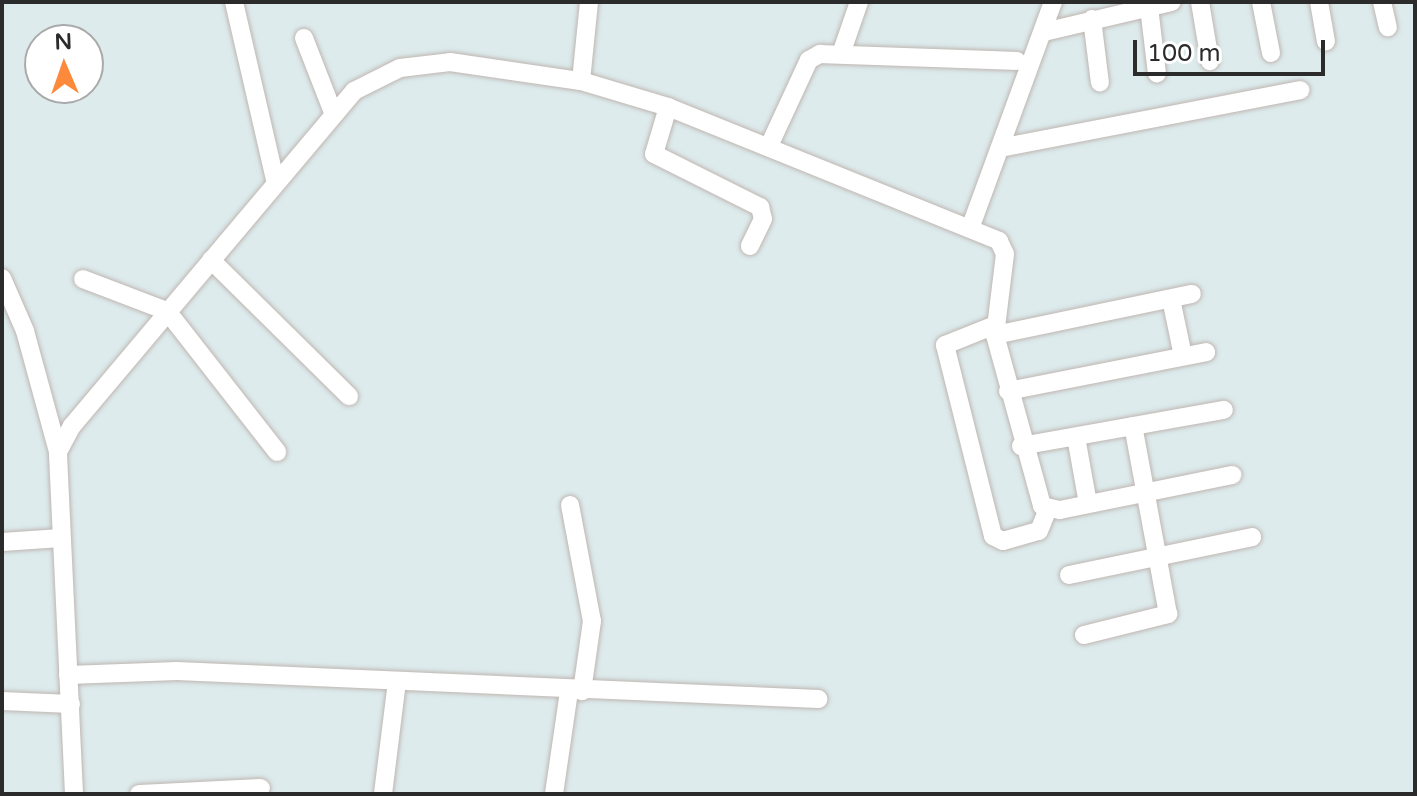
<!DOCTYPE html>
<html>
<head>
<meta charset="utf-8">
<style>
  body { margin:0 }
  #map { position:relative; width:1417px; height:796px; overflow:hidden; background:#ddebed; font-family:"Varela Round",sans-serif }
  div>[style] { position:absolute }
  [style*='--x'] { left:calc(var(--x)*1px); top:calc(var(--y)*1px); width:calc(var(--w)*1px); rotate:calc(var(--a)*1deg) }
  .roads { filter:drop-shadow(0 0 2px #bfb6b1) drop-shadow(0 0 2px #bfb6b1) }
  .minor>* { height:18px; margin:-9px; padding:0 9px; transform-origin:9px; border-radius:9px; background:#fff }
  span { translate:-50% -50%; white-space:nowrap; text-align:center; line-height:1.15; -webkit-text-stroke:7px #fff; paint-order:stroke }
  .frame { position:absolute; inset:0; border:4px solid #2b2b2b; pointer-events:none }
  .north { position:absolute; left:24px; top:24px; width:80px; height:80px; box-sizing:border-box; background:#fff; border:2px solid #aaa; border-radius:50%; rotate:358deg; font-size:22px; font-weight:700; line-height:32px; text-align:center; color:#2b2b2b }
  .north::after { content:''; display:block; margin:auto; width:28px; height:36px; background:#fd8a3a; clip-path:polygon(50% 0,100% 100%,50% 72%,0 100%) }
  .scale { position:absolute; left:1133px; top:40px; width:192px; height:36px; box-sizing:border-box; border:4px solid #2b2b2b; border-top:0; padding-left:10px; font-size:24px; line-height:28px; white-space:nowrap; color:#2b2b2b; -webkit-text-stroke:6px #fff; paint-order:stroke }
</style>
</head>
<body>
<div id="map">
  <div class="roads">
    <div class="minor">
      <i style="--x:234;--y:2;--w:183;--a:77"></i>
      <i style="--x:1200;--y:2;--w:60;--a:80.4"></i>
      <i style="--x:1261;--y:2;--w:52;--a:78.9"></i>
      <i style="--x:1319;--y:2;--w:40;--a:80"></i>
      <i style="--x:1382;--y:2;--w:26;--a:77"></i>
      <i style="--x:1149;--y:7;--w:67;--a:83.2"></i>
      <i style="--x:1092;--y:19;--w:64;--a:82.9"></i>
      <i style="--x:1044;--y:32;--w:131;--a:-13.2"></i>
      <i style="--x:304;--y:38;--w:77;--a:68.7"></i>
      <i style="--x:841;--y:54;--w:55;--a:-70.9"></i>
      <i style="--x:581;--y:81;--w:91;--a:16.6"></i>
      <i style="--x:668;--y:107;--w:357;--a:22"></i>
      <i style="--x:999;--y:241;--w:14;--a:65"></i>
      <i style="--x:1005;--y:254;--w:82;--a:97"></i>
      <i style="--x:995;--y:335;--w:177;--a:74.6"></i>
      <i style="--x:1042;--y:506;--w:18;--a:13"></i>
      <i style="--x:1060;--y:510;--w:176;--a:-11.5"></i>
      <i style="--x:668;--y:107;--w:49;--a:106.6"></i>
      <i style="--x:654;--y:154;--w:119;--a:26.6"></i>
      <i style="--x:760;--y:207;--w:12;--a:76"></i>
      <i style="--x:763;--y:219;--w:30;--a:116"></i>
      <i style="--x:769;--y:146;--w:95;--a:-65.1"></i>
      <i style="--x:809;--y:60;--w:13;--a:-29"></i>
      <i style="--x:820;--y:54;--w:197;--a:2"></i>
      <i style="--x:1000;--y:148;--w:306;--a:-10.9"></i>
      <i style="--x:971;--y:226;--w:239;--a:-69.9"></i>
      <i style="--x:211;--y:260;--w:194;--a:44.6"></i>
      <i style="--x:2;--y:278;--w:58;--a:66.5"></i>
      <i style="--x:25;--y:331;--w:125;--a:74.7"></i>
      <i style="--x:83;--y:279;--w:90;--a:20.9"></i>
      <i style="--x:167;--y:311;--w:179;--a:52"></i>
      <i style="--x:1171;--y:299;--w:58;--a:78.1"></i>
      <i style="--x:995;--y:325;--w:54;--a:158.2"></i>
      <i style="--x:945;--y:345;--w:197;--a:75.9"></i>
      <i style="--x:993;--y:536;--w:11;--a:27"></i>
      <i style="--x:1003;--y:541;--w:37;--a:-16"></i>
      <i style="--x:1039;--y:531;--w:24;--a:-68"></i>
      <i style="--x:995;--y:335;--w:201;--a:-11.8"></i>
      <i style="--x:1008;--y:391;--w:202;--a:-11.1"></i>
      <i style="--x:1076;--y:437;--w:68;--a:79.8"></i>
      <i style="--x:1021;--y:446;--w:206;--a:-10.1"></i>
      <i style="--x:570;--y:505;--w:118;--a:79.3"></i>
      <i style="--x:592;--y:621;--w:71;--a:98.1"></i>
      <i style="--x:2;--y:542;--w:59;--a:-3.9"></i>
      <i style="--x:1069;--y:575;--w:187;--a:-11.7"></i>
      <i style="--x:1084;--y:635;--w:87;--a:-14"></i>
      <i style="--x:1168;--y:614;--w:191;--a:-100.5"></i>
      <i style="--x:68;--y:675;--w:109;--a:-2.1"></i>
      <i style="--x:177;--y:671;--w:642;--a:2.5"></i>
      <i style="--x:2;--y:701;--w:69;--a:2.5"></i>
      <i style="--x:74;--y:794;--w:342;--a:-92.7"></i>
      <i style="--x:58;--y:452;--w:30;--a:-62"></i>
      <i style="--x:72;--y:426;--w:438;--a:-49.9"></i>
      <i style="--x:354;--y:91;--w:51;--a:-26.6"></i>
      <i style="--x:400;--y:68;--w:50;--a:-6.8"></i>
      <i style="--x:450;--y:62;--w:132;--a:8.3"></i>
      <i style="--x:581;--y:81;--w:79;--a:-84.2"></i>
      <i style="--x:139;--y:794;--w:122;--a:-2.8"></i>
      <i style="--x:383;--y:794;--w:113;--a:-82.9"></i>
      <i style="--x:554;--y:794;--w:104;--a:-81.7"></i>
    </div>
  </div>
  <div class="frame"></div>
  <div class="north">N</div>
  <div class="scale">100 m</div>
</div>
</body>
</html>
